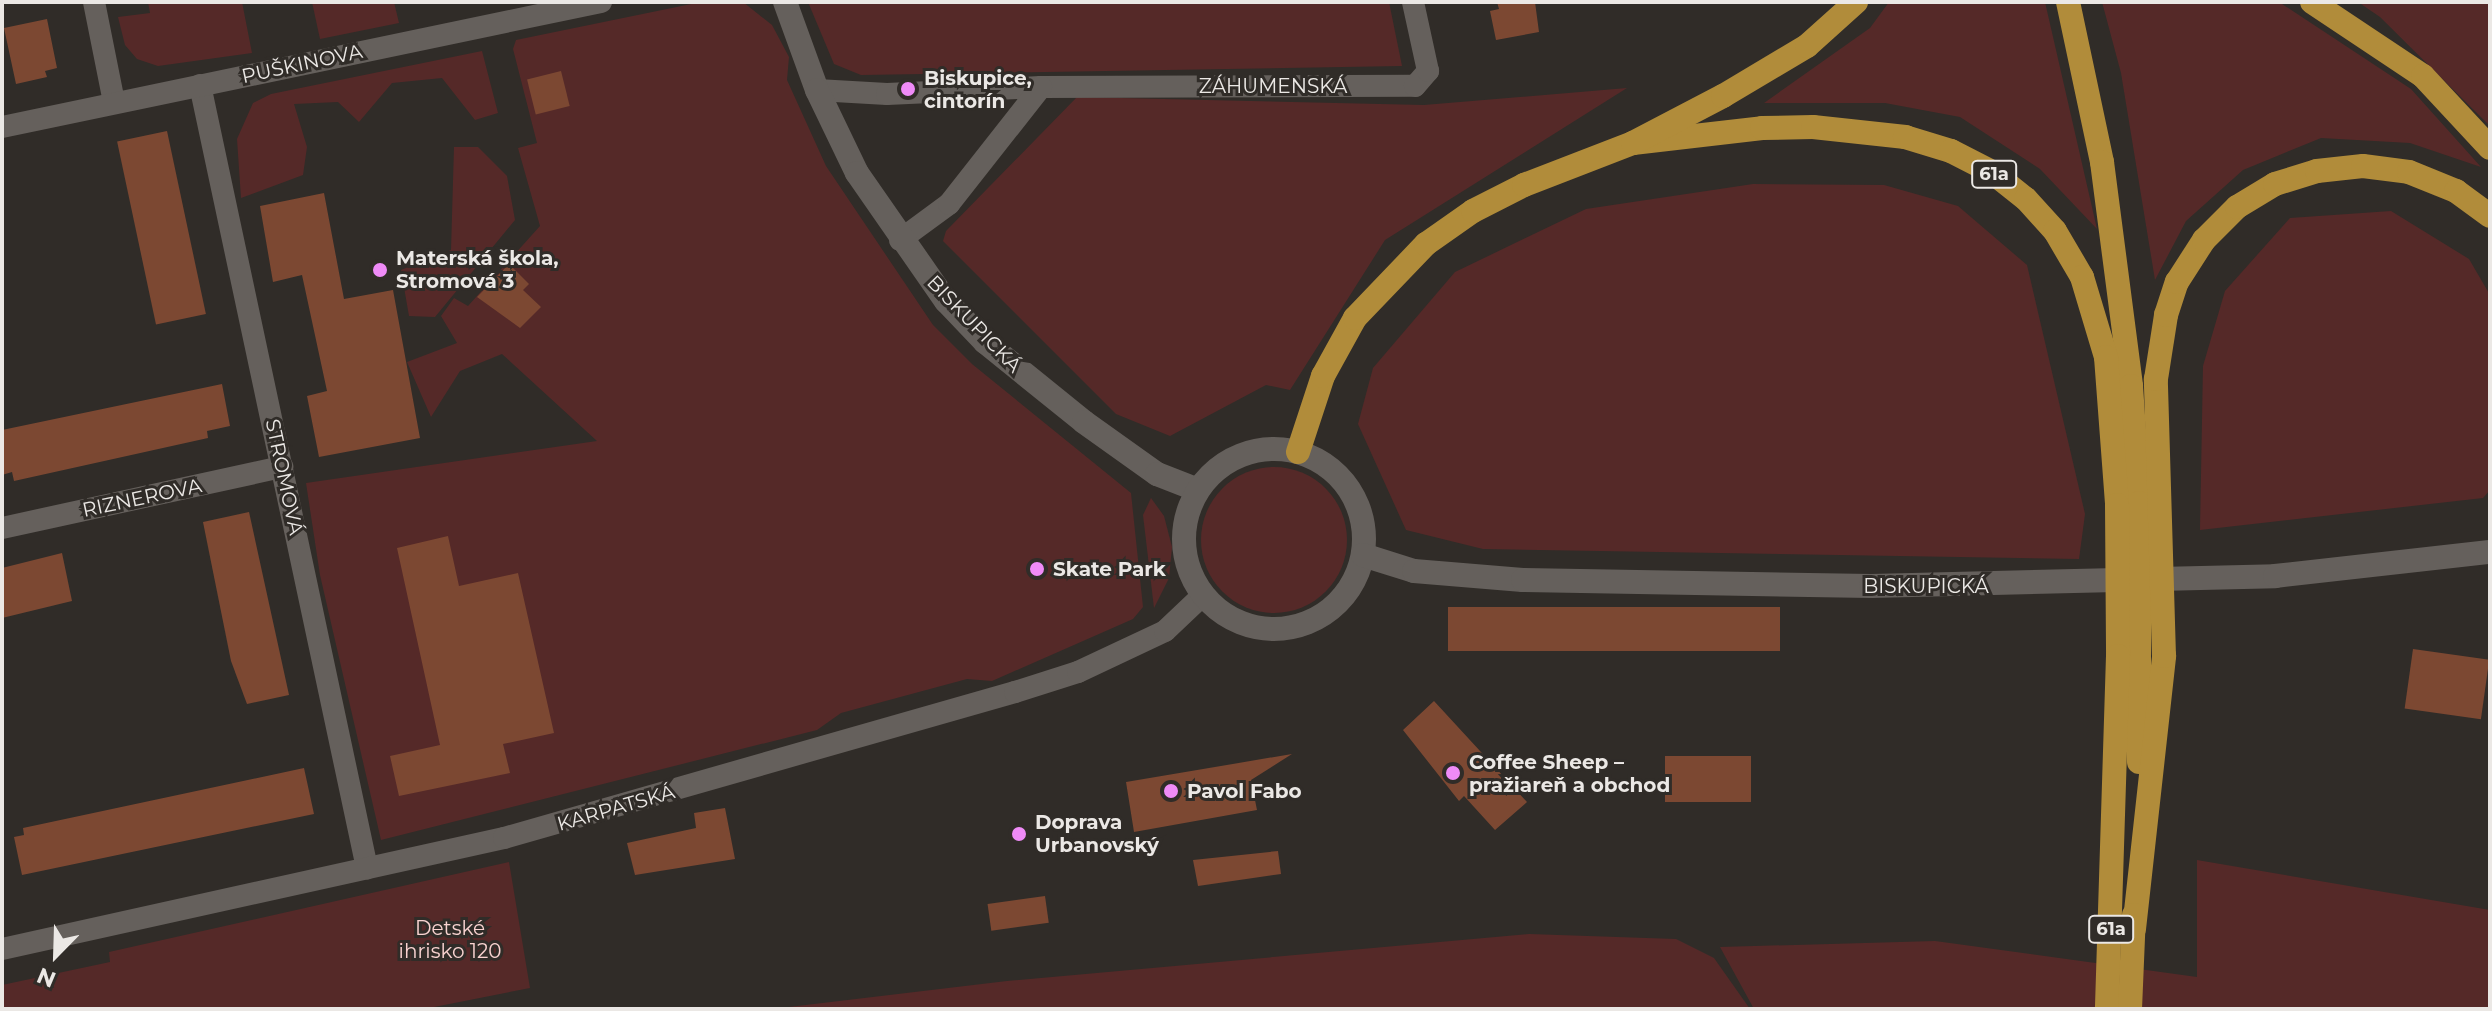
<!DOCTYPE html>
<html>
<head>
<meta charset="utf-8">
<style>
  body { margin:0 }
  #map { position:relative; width:2492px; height:1011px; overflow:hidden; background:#302c28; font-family:Montserrat,sans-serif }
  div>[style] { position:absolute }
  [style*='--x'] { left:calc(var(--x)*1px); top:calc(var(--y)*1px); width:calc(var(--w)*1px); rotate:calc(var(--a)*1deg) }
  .green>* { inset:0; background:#552928 }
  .round { border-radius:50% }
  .building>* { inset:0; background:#7c4832; transform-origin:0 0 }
  .street>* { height:22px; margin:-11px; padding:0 11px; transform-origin:11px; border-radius:11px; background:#65605c }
  .secondary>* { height:24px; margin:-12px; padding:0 12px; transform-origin:12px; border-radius:12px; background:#65605c }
  .secondary>.ring { margin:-12px; padding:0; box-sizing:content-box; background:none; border:24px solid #65605c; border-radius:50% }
  .primary>* { height:24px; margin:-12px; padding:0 12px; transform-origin:12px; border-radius:12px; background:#b18c3a }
  .dots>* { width:22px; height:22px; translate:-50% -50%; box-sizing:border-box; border:4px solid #302c28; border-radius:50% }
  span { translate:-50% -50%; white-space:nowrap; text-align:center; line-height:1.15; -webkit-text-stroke:6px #302c28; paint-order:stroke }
  .shield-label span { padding:2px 6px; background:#302c28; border:2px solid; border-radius:6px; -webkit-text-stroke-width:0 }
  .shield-label { font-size:18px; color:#ebe8e5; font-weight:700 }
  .street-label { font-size:20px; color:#ebe8e5 }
  .poi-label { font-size:20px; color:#ebe8e5; font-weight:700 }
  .left { translate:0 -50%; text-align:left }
  .park-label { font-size:20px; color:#f9d3d0 }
  .frame { position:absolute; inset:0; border:4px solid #ebe8e5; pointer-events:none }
  .north { position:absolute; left:16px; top:915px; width:80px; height:80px; -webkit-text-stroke:6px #302c28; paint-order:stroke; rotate:203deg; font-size:22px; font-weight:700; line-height:32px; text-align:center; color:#ebe8e5 }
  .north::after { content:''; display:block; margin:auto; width:28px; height:36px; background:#ebe8e5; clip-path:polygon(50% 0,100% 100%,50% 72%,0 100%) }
</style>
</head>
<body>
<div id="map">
  <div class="green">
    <i style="clip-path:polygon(148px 2px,242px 2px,252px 53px,158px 66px,137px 59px,125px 45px,118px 17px,150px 13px)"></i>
    <i style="clip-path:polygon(312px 2px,394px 2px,399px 23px,320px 39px)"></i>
    <i style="clip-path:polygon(701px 2px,743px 2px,772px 25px,789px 57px,787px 80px,826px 166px,933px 325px,972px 364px,1131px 493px,1143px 607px,1133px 619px,992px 681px,967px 679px,841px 713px,817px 730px,381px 840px,320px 575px,306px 483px,597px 441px,502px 354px,460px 371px,431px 417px,407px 362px,457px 343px,441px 316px,454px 298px,468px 306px,540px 226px,518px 148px,537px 143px,513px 49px,516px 40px)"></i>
    <i style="clip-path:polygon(808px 2px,1389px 2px,1402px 66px,861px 75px,834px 64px)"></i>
    <i style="clip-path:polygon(1889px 2px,2045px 2px,2097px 229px,2040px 169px,1960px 117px,1885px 103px,1764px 103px,1870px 28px)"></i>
    <i style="clip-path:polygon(2102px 2px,2279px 2px,2411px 89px,2481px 167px,2410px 143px,2321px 138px,2243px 170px,2186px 221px,2155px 280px,2121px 73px)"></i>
    <i style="clip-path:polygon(2358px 2px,2490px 2px,2490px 126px,2380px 17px)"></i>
    <i style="clip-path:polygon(482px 51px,498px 113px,475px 120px,442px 78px,392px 83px,359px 122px,338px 102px,294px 104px,307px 147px,303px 175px,241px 198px,237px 139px,253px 103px,271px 94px)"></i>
    <i style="clip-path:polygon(1627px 88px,1385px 240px,1290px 390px,1266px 385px,1170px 436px,1116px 414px,943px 241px,946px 231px,1077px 97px,1424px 105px)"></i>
    <i style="clip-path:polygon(454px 147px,478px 147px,507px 176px,515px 220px,435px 317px,409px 316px,401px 270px,451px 250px)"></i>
    <i style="clip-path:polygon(1753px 184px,1884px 185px,1958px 206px,2027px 265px,2085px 514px,2079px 559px,1483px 549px,1406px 530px,1358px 424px,1373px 368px,1455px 272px,1586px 209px)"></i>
    <i style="clip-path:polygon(2391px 211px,2469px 259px,2490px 295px,2490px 490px,2483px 498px,2200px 530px,2203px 366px,2225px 291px,2290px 218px)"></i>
    <i class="round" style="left:1201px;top:467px;width:146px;height:146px"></i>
    <i style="clip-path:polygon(1151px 498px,1164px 516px,1172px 547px,1169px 578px,1154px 608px,1143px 515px)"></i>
    <i style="clip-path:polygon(2197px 860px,2490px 910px,2490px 1009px,1754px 1009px,1720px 947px,1935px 941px,2197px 977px)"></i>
    <i style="clip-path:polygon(509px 862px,530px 988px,424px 1009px,2px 1009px,2px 985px,110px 962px,109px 952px)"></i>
    <i style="clip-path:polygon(1529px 934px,1676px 939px,1714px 958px,1750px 1009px,772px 1009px,1007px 981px)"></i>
  </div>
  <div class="building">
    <i style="clip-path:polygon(1497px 2px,1535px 2px,1539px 32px,1496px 40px,1490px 11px,1499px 9px)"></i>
    <i style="clip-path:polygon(47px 19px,57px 68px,45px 71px,47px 77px,16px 84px,4px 28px)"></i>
    <i style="left:561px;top:71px;width:36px;height:35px;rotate:76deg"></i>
    <i style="left:167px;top:131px;width:187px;height:51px;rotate:78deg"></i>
    <i style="clip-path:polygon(324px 193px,344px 299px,393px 290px,420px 438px,319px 457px,307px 396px,327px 391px,302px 275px,273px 282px,260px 206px)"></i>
    <i style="clip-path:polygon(509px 264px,529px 284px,523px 290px,541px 307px,520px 328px,477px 297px)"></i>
    <i style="clip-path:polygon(222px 384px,230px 426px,207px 431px,208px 438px,14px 481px,12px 472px,2px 475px,2px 430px)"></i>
    <i style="clip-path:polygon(249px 512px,289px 695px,247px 704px,231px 661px,203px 522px)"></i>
    <i style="clip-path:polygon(448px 536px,459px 586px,518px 573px,554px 733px,503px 744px,510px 773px,399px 796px,390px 756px,440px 745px,397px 548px)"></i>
    <i style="clip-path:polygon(62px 553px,72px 601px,2px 618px,2px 568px)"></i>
    <i style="left:1448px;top:607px;width:332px;height:44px"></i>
    <i style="left:2413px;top:649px;width:77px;height:60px;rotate:8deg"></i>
    <i style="clip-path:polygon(1434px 701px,1527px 802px,1495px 830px,1464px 796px,1459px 801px,1403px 730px)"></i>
    <i style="clip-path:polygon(1292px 754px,1251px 780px,1257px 810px,1134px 832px,1126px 782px)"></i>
    <i style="left:1665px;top:756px;width:86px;height:46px"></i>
    <i style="clip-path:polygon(304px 768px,314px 814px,22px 875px,14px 837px,24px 835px,23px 828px)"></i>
    <i style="clip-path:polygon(725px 808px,735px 859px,635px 875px,627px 843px,696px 828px,694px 813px)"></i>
    <i style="clip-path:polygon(1278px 851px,1281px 874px,1198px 886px,1193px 860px)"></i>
    <i style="left:1045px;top:896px;width:27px;height:58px;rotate:82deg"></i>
  </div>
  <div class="street">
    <i style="--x:94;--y:2;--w:102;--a:78.7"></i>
    <i style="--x:200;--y:85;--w:801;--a:77.96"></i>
    <i style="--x:817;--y:90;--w:70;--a:3.3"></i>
    <i style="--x:887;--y:94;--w:154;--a:-2.6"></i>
    <i style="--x:1041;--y:87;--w:374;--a:-0.2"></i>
    <i style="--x:1415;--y:86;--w:20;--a:-49"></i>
    <i style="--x:1428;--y:71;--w:71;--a:-102.3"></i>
    <i style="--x:2;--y:127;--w:612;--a:-11.79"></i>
    <i style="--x:900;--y:240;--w:61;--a:-36.3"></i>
    <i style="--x:949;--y:204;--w:149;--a:-51.8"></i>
    <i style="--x:2;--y:528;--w:287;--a:-12.3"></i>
    <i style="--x:2;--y:949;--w:514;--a:-12.47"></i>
    <i style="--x:504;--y:838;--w:531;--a:-15.95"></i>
    <i style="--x:1015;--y:692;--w:66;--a:-17.6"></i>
    <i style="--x:1078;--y:672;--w:96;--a:-25.2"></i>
    <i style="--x:1165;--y:631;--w:52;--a:-43.5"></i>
  </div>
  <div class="secondary">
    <i style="--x:785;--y:2;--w:94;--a:70"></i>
    <i style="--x:817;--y:90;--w:92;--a:64.3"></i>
    <i style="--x:857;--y:173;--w:156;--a:55.2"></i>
    <i style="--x:946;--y:301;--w:57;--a:46.4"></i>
    <i style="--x:985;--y:342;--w:127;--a:38.9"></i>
    <i style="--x:1084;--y:422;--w:90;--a:35.5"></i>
    <i style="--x:1157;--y:474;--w:44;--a:21.3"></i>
    <i class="ring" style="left:1184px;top:449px;width:156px;height:156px"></i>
    <i style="--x:1363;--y:555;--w:53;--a:17.4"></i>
    <i style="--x:1414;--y:571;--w:109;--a:4.7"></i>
    <i style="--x:1523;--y:580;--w:348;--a:1"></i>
    <i style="--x:1871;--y:586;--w:404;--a:-1.4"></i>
    <i style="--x:2275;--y:576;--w:216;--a:-6.4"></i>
  </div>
  <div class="primary">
    <i style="--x:2068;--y:2;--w:164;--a:78"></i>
    <i style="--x:2102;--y:162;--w:226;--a:82.6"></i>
    <i style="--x:2131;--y:386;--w:117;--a:86.1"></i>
    <i style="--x:2139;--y:503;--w:259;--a:90"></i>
    <i style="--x:2312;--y:2;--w:133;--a:33.7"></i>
    <i style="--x:2423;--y:76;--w:98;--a:47.1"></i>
    <i style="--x:1633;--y:143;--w:130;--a:-6.6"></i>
    <i style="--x:1762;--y:128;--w:51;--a:-1.1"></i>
    <i style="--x:1813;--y:127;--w:93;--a:6.2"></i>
    <i style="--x:1905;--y:137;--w:48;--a:16.9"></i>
    <i style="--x:1951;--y:151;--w:46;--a:27.1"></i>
    <i style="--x:1992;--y:172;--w:43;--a:38.5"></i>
    <i style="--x:2026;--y:199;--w:43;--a:47.8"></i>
    <i style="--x:2055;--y:231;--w:53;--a:59.6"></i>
    <i style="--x:2082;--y:277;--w:84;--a:73.3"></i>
    <i style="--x:2106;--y:357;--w:148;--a:85.7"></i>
    <i style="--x:2117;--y:505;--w:151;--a:89.6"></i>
    <i style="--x:2118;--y:656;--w:353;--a:91.8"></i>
    <i style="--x:1298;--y:452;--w:80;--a:-71.8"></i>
    <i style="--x:1323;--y:376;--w:66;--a:-61.1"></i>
    <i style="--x:1355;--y:318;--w:103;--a:-46.2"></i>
    <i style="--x:1426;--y:244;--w:57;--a:-35.1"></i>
    <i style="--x:1473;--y:211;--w:57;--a:-27"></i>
    <i style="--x:1524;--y:185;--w:117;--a:-21.1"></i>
    <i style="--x:1633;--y:143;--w:102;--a:-27.6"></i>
    <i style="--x:1723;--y:96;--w:98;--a:-30.8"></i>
    <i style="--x:1807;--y:46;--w:66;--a:-41.9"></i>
    <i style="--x:2134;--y:929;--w:275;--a:-83.7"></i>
    <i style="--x:2164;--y:656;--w:277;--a:-91.7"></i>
    <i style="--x:2156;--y:379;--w:65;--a:-81.1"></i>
    <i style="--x:2166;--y:315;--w:35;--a:-72"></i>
    <i style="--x:2177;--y:282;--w:50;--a:-57.3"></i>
    <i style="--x:2204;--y:240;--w:47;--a:-45"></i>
    <i style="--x:2237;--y:207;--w:44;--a:-31.2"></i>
    <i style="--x:2275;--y:184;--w:44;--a:-17.2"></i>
    <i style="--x:2317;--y:171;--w:46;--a:-6.2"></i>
    <i style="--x:2363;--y:166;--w:46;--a:7.4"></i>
    <i style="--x:2409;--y:172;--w:51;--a:22"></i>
    <i style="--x:2456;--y:191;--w:42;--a:36.3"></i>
    <i style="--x:2130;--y:1009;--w:94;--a:-87.6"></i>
  </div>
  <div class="dots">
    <i style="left:908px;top:89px;background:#ef8bf7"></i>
    <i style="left:380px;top:270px;background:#ef8bf7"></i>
    <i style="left:1037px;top:569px;background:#ef8bf7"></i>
    <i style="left:1453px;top:773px;background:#ef8bf7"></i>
    <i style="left:1171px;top:791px;background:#ef8bf7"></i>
    <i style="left:1019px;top:834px;background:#ef8bf7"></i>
  </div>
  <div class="shield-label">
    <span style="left:1994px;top:174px">61a</span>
    <span style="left:2111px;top:929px">61a</span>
  </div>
  <div class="street-label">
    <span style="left:302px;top:64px;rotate:-12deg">PUŠKINOVA</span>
    <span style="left:1273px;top:86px">ZÁHUMENSKÁ</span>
    <span style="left:974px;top:324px;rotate:46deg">BISKUPICKÁ</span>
    <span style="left:284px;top:477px;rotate:78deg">STROMOVÁ</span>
    <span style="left:142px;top:498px;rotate:-12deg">RIZNEROVA</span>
    <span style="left:1926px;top:586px">BISKUPICKÁ</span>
    <span style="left:616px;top:808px;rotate:-16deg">KARPATSKÁ</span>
  </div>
  <div class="poi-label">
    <span class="left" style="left:924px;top:90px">Biskupice,<br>cintorín</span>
    <span class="left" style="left:396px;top:270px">Materská škola,<br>Stromová 3</span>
    <span class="left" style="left:1053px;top:569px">Skate Park</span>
    <span class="left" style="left:1469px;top:774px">Coffee Sheep –<br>pražiareň a obchod</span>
    <span class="left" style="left:1187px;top:791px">Pavol Fabo</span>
    <span class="left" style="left:1035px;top:834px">Doprava<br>Urbanovský</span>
  </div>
  <div class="park-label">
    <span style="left:450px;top:940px">Detské<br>ihrisko 120</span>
  </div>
  <div class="frame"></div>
  <div class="north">N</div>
</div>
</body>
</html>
